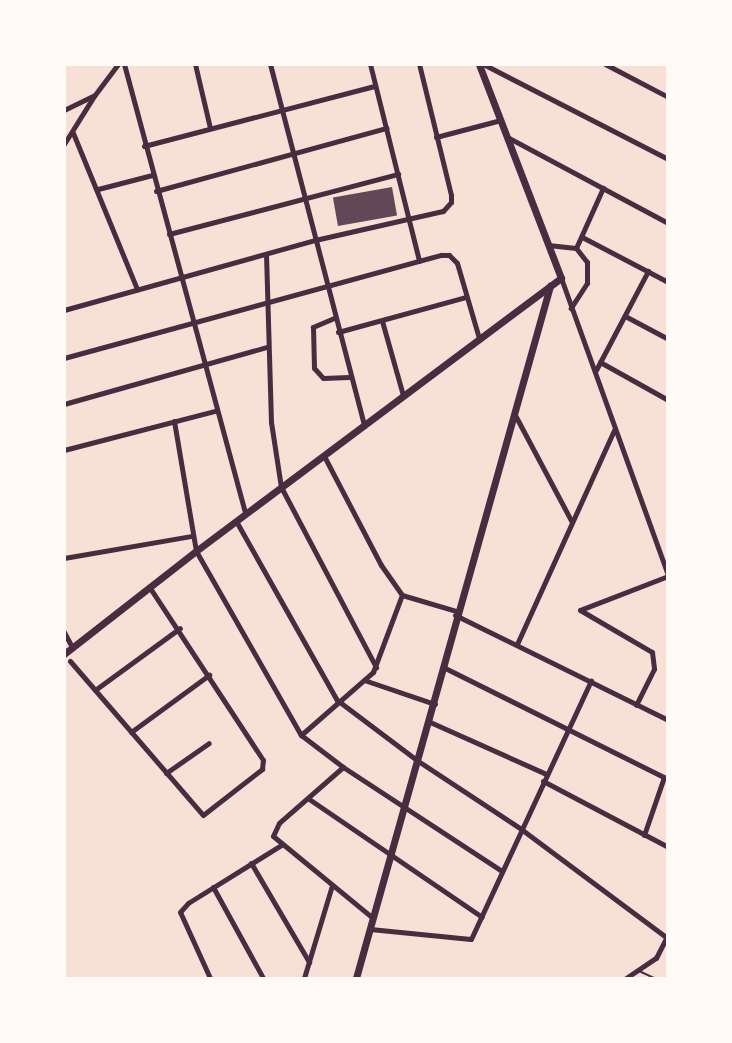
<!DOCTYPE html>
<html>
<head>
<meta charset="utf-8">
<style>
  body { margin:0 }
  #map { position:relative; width:732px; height:1043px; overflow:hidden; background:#f7e1d7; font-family:"Alegreya Sans",sans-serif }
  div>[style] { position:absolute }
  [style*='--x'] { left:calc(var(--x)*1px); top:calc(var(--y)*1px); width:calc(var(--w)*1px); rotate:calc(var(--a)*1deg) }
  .building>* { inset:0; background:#644757; transform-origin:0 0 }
  .service>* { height:2px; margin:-1px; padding:0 1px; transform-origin:1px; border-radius:1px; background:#4a2c40 }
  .minor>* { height:5px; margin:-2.5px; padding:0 2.5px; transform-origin:2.5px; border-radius:2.5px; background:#4a2c40 }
  .tertiary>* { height:7px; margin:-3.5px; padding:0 3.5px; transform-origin:3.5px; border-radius:3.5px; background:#4a2c40 }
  span { translate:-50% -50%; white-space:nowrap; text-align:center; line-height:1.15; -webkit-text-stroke:4.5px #fffaf5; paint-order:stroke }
  .frame { position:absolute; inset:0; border:66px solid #fffaf5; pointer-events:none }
</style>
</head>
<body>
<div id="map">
  <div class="building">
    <i style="left:392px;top:187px;width:29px;height:60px;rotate:80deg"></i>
  </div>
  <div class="service">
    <i style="--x:639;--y:971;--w:17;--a:25"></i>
  </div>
  <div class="minor">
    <i style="--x:124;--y:64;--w:465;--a:74.9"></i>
    <i style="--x:195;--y:64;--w:66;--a:76.8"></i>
    <i style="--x:270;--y:64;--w:374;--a:75.4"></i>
    <i style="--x:370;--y:64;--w:203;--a:76"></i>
    <i style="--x:483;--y:64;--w:208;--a:27.2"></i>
    <i style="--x:605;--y:64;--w:71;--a:27.6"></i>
    <i style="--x:64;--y:110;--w:32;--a:-26"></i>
    <i style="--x:73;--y:133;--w:169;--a:67.7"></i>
    <i style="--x:436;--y:137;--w:67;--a:-14.7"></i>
    <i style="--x:507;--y:137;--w:183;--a:28.1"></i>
    <i style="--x:64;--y:144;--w:57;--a:-58"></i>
    <i style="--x:94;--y:96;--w:40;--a:-53"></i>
    <i style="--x:144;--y:146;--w:239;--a:-14.6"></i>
    <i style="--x:98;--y:189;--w:56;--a:-14.5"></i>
    <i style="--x:156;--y:191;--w:239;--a:-15.3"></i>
    <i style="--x:169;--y:234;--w:237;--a:-14.7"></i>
    <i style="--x:582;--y:237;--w:97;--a:27.6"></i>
    <i style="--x:548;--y:245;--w:28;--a:6"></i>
    <i style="--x:576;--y:248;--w:18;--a:52"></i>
    <i style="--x:587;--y:262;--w:21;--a:90"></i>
    <i style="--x:587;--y:283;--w:30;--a:123"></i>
    <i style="--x:576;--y:248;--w:66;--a:-65.8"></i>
    <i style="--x:266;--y:254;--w:168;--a:88.3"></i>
    <i style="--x:271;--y:422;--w:66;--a:81.3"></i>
    <i style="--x:281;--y:487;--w:204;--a:62.2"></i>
    <i style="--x:561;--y:278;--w:317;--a:70.2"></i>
    <i style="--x:668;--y:576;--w:94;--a:158.9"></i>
    <i style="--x:580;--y:610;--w:83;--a:30.3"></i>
    <i style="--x:652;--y:652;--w:17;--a:83"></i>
    <i style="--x:654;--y:669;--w:40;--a:116.6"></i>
    <i style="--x:64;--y:310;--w:261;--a:-15.6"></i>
    <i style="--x:315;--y:240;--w:131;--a:-12.8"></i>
    <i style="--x:443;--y:211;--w:12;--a:-48"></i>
    <i style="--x:451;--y:202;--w:7;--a:-90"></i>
    <i style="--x:451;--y:195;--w:135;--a:-103.7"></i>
    <i style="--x:625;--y:316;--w:49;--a:28.1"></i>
    <i style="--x:334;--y:318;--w:23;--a:157"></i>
    <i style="--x:313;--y:327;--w:41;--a:88.6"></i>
    <i style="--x:314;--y:368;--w:13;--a:48"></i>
    <i style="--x:323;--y:378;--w:26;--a:-2"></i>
    <i style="--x:382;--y:321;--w:77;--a:74.2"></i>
    <i style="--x:338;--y:332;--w:133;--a:-15.3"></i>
    <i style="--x:64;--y:358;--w:391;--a:-15.3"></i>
    <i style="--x:441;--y:255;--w:8;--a:0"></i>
    <i style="--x:449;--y:255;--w:11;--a:45"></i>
    <i style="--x:457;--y:263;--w:78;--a:73.7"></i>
    <i style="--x:600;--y:362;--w:78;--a:29.2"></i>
    <i style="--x:596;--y:370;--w:112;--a:-62.3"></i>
    <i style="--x:64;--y:404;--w:211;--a:-15.7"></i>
    <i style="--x:515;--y:415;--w:121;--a:62"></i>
    <i style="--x:174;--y:421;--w:132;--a:80.4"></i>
    <i style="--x:196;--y:551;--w:212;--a:60.3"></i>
    <i style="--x:301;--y:735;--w:53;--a:37.3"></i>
    <i style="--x:343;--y:767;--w:190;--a:33.2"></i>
    <i style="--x:64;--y:450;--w:156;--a:-14.5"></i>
    <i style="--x:324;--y:456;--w:123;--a:62.4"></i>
    <i style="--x:381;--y:565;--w:37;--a:55"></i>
    <i style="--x:402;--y:595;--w:56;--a:16.5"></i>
    <i style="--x:236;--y:521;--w:206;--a:60.6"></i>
    <i style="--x:337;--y:700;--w:101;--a:37"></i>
    <i style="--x:418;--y:761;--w:123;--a:33.4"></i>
    <i style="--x:521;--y:829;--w:182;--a:36.7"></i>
    <i style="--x:64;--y:558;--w:130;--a:-9.8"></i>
    <i style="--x:455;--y:615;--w:237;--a:26.2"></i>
    <i style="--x:64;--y:632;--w:17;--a:62"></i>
    <i style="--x:517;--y:644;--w:235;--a:-65.6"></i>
    <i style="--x:70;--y:661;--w:203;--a:49.2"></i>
    <i style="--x:203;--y:815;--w:75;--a:-37.9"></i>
    <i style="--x:262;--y:769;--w:9;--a:-84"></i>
    <i style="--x:263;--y:760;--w:206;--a:-123.3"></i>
    <i style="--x:443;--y:667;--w:251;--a:26.5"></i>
    <i style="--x:364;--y:680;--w:75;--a:18.7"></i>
    <i style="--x:95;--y:690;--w:105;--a:-36.1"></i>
    <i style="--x:430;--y:722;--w:127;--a:24.1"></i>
    <i style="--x:131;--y:732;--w:97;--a:-36.2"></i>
    <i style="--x:301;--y:735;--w:96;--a:-41.2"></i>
    <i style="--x:373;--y:672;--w:82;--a:-69.4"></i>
    <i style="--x:343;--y:767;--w:85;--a:138.8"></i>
    <i style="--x:279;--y:823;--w:14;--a:115"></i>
    <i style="--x:273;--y:836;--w:129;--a:39.4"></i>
    <i style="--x:166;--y:773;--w:52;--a:-34.9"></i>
    <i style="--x:543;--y:781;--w:141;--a:27.8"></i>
    <i style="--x:309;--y:799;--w:209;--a:34.3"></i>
    <i style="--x:644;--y:835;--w:61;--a:-71"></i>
    <i style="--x:251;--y:863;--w:115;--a:59.6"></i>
    <i style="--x:213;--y:887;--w:104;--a:61.2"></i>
    <i style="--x:370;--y:929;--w:101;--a:5.7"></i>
    <i style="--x:471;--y:939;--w:285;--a:-65.1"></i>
    <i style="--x:210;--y:978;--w:72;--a:-114.4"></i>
    <i style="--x:180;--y:912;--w:12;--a:-48"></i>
    <i style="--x:188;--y:903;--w:110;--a:-31.9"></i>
    <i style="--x:304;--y:978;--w:97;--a:-73.2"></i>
    <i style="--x:626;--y:978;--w:36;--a:-34"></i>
    <i style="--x:656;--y:958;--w:25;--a:-63"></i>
  </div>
  <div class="tertiary">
    <i style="--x:64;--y:654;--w:167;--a:-38"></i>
    <i style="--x:196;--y:551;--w:456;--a:-36.8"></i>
    <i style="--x:561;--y:278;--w:229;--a:-111"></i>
    <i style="--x:356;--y:978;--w:719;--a:-74.34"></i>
  </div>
  <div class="frame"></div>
</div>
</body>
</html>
